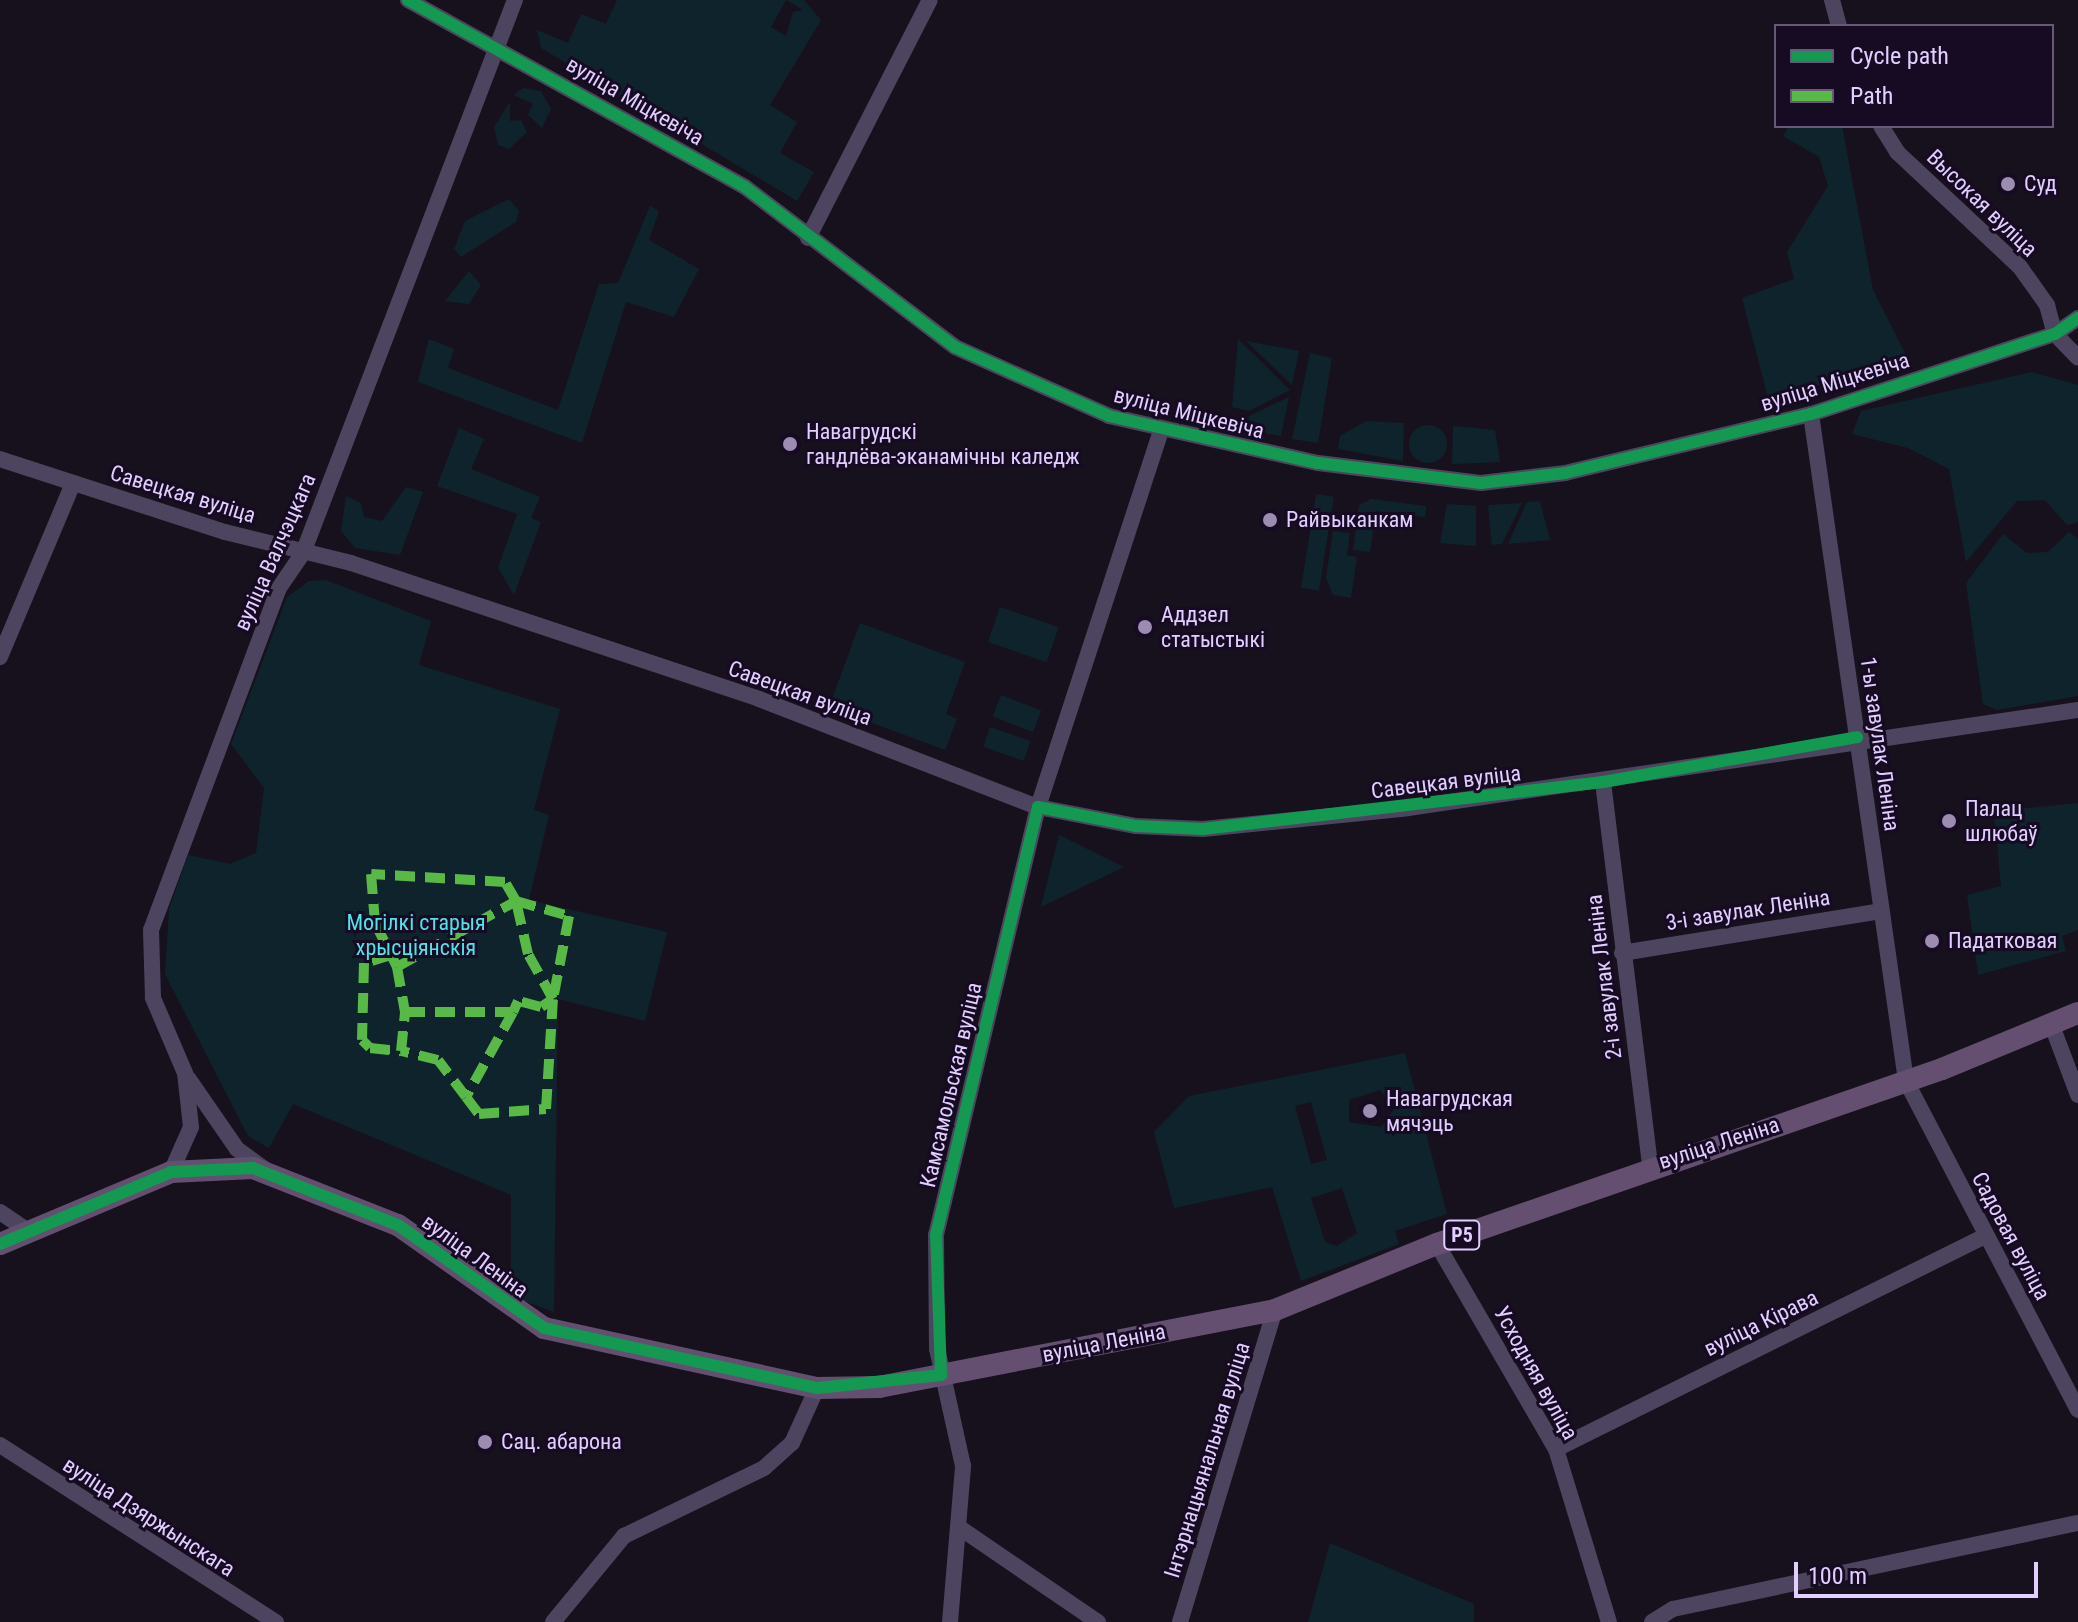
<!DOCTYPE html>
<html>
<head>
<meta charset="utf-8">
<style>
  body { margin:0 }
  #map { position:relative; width:2078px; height:1622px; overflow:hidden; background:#17111d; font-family:"Roboto Condensed",sans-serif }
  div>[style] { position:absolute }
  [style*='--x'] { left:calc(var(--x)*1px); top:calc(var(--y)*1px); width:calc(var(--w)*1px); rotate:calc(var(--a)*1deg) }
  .green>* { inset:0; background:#0f232c; transform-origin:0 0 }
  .round { border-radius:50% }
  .minor>* { height:16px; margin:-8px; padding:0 8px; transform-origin:8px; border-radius:8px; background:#4d455f }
  .major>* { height:22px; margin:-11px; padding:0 11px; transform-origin:11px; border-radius:11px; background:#644f70 }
  .quiet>* { height:10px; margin-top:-5px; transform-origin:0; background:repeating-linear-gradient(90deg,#58b947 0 20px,transparent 0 30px) }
  .cycleway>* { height:12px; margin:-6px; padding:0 6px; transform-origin:6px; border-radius:6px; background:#139951 }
  .dots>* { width:22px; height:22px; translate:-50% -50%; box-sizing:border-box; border:4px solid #160b23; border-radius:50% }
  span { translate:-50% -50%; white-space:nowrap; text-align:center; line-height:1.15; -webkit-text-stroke:6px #160b23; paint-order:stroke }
  .shield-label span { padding:2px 6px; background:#160b23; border:2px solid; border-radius:6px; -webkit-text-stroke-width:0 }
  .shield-label { font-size:20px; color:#e2ceff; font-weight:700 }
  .street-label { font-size:22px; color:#e2ceff }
  .poi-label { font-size:22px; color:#e2ceff }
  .left { translate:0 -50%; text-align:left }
  .park-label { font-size:22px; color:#4ee4ea }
  .legend { position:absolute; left:1774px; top:24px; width:280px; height:104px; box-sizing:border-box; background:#160b23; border:2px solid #68597b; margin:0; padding:10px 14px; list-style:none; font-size:24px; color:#e2ceff }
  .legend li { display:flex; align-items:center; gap:16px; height:40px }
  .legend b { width:40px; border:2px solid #68597b }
  .scale { position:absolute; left:1794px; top:1562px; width:244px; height:36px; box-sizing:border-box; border:4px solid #e2ceff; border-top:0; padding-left:10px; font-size:24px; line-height:28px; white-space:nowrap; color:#e2ceff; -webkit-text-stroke:6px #160b23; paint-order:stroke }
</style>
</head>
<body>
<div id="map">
  <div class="green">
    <i style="clip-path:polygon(617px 0,786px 0,771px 27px,786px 36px,793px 12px,803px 10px,787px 0,804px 0,821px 20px,770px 105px,797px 122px,780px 153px,814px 172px,797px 201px,541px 48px,537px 30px,568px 43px,581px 14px,606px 24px)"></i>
    <i style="clip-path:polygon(523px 88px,541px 91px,551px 109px,542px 128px,528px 115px,533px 104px,514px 95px)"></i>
    <i style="clip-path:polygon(510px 102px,510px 121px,521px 120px,527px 132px,509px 149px,498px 145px,494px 127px)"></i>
    <i style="clip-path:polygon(1789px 126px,1842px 126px,1873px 290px,1909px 361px,1768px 398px,1742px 298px,1794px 279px,1787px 252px,1828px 186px,1819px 157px,1783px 136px)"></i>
    <i style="clip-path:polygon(509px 199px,519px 211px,516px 222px,461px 257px,454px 249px,465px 221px)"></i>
    <i style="clip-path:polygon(650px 206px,659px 211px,649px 240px,699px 269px,674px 317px,626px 302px,582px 443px,418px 382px,429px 339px,454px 349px,448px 368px,558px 410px,599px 284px,618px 283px)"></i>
    <i style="clip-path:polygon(469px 271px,481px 285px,469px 304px,445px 301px)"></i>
    <i style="clip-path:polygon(1238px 339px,1290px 390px,1249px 411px,1232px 407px)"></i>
    <i style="clip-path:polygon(1246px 341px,1299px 351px,1292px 385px)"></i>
    <i style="clip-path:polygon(1310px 353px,1332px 358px,1318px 443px,1292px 439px)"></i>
    <i style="clip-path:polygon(2032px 372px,2078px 385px,2078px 522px,2067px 525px,2045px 500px,2017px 501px,1966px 562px,1949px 469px,1908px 448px,1852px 434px,1861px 411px)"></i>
    <i style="clip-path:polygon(1289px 397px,1281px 436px,1247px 430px,1249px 416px)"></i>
    <i style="clip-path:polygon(1366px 421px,1404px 423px,1403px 461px,1338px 449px,1340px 436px)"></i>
    <i class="round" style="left:1409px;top:425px;width:38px;height:38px"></i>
    <i style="clip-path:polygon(1453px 426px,1495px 430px,1500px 462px,1452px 464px)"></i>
    <i style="clip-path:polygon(459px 428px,484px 439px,471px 469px,540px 497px,531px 518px,541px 522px,514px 595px,498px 568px,517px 514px,437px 486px)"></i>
    <i style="clip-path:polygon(406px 487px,423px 492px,400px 555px,355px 548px,341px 531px,346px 496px,361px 503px,364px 517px,382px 521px)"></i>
    <i style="left:1316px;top:494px;width:18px;height:95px;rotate:9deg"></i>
    <i style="clip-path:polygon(1371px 499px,1426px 506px,1425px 517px,1376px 511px,1370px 552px,1353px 550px,1359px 505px)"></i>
    <i style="clip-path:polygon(1540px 501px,1550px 540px,1508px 544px,1527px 502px)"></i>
    <i style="clip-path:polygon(1522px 503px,1502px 544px,1492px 545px,1488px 505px)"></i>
    <i style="clip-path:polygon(1447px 504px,1476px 506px,1476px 546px,1440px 543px)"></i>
    <i style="clip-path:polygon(1333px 531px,1350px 533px,1347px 555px,1357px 557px,1351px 598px,1333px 595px,1326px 578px)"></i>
    <i style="clip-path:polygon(2069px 532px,2078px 539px,2078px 696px,1997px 710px,1983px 704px,1966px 583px,2003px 534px,2027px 553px,2048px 552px)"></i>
    <i style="clip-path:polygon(326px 580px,431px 621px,419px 665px,560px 709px,534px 810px,549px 815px,529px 900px,667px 932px,645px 1021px,558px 999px,554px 1312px,511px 1296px,511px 1195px,293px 1104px,269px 1148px,248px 1136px,165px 974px,169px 909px,188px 855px,230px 864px,256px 853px,264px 788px,231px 744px,287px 597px,309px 581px)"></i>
    <i style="left:1000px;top:607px;width:62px;height:37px;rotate:19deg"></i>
    <i style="clip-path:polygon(860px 623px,965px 662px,946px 714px,957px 719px,945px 750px,829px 707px)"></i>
    <i style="left:1001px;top:695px;width:43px;height:23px;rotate:21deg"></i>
    <i style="left:990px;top:727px;width:43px;height:21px;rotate:19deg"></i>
    <i style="clip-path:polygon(2078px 803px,2078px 930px,2062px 936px,2066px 951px,1978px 975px,1967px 895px,2001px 886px,1994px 811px)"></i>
    <i style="clip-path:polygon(1059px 835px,1124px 867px,1041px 907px)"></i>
    <i style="clip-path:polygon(evenodd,1405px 1053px,1447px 1214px,1395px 1231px,1399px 1244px,1301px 1281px,1272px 1187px,1174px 1208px,1154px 1132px,1189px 1096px,1405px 1053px,1380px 1090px,1394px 1109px,1381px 1127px,1349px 1122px,1349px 1100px,1380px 1090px,1405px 1053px,1311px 1102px,1327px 1160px,1311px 1164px,1295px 1106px,1311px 1102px,1405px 1053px,1342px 1188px,1357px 1233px,1337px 1246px,1325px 1242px,1311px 1198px,1342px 1188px)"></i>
    <i style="clip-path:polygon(1330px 1543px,1474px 1604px,1474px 1622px,1308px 1622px)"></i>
  </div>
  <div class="minor">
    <i style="--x:408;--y:0;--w:385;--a:29"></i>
    <i style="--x:745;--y:187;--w:264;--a:37.3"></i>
    <i style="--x:955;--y:347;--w:169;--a:24.1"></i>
    <i style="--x:1109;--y:416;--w:214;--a:12.7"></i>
    <i style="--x:1318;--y:463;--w:164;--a:7"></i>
    <i style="--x:1481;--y:483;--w:85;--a:-6.8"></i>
    <i style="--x:1565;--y:473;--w:253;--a:-13.5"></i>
    <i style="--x:1811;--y:414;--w:257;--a:-18.2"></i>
    <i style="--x:2055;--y:334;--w:28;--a:-35"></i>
    <i style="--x:1832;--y:0;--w:27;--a:75"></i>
    <i style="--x:1881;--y:126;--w:31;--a:58"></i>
    <i style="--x:1897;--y:152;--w:168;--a:43.1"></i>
    <i style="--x:2020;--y:267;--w:47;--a:54.6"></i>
    <i style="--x:2047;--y:305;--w:30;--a:75"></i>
    <i style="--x:2055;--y:334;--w:33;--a:46"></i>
    <i style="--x:808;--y:238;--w:267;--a:-62.9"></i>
    <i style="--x:1811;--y:414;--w:674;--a:81.89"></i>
    <i style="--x:1906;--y:1081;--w:371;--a:62.4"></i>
    <i style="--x:0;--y:459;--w:237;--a:18"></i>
    <i style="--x:225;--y:532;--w:130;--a:13.8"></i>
    <i style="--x:351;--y:563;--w:430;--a:18.4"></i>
    <i style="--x:759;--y:699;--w:299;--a:21.2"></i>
    <i style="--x:1038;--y:807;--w:100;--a:11"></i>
    <i style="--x:1136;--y:826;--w:67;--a:2.6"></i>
    <i style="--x:1203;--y:829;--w:206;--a:-5.8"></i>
    <i style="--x:1408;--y:808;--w:677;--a:-8.32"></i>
    <i style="--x:0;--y:657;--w:189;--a:-67.2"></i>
    <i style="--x:1603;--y:782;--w:387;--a:83"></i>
    <i style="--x:1622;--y:953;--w:262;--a:-9.2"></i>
    <i style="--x:2051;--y:1023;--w:77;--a:69.4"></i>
    <i style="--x:188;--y:1078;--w:86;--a:55.4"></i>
    <i style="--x:237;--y:1149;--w:34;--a:36"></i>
    <i style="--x:171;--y:1172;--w:49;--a:-66"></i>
    <i style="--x:191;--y:1127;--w:54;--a:-96.3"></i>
    <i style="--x:185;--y:1073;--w:82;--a:-113.1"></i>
    <i style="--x:153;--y:998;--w:68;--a:-91.7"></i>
    <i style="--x:151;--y:930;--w:365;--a:-69.5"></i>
    <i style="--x:279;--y:588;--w:42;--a:-55.6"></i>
    <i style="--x:303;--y:553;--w:592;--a:-69.03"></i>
    <i style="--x:0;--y:1212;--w:36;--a:34"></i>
    <i style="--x:1437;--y:1244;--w:237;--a:59.9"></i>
    <i style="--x:1556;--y:1449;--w:181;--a:73"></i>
    <i style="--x:0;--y:1445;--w:328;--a:32.7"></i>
    <i style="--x:1556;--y:1449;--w:480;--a:-26.4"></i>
    <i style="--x:960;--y:1528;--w:167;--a:34.3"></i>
    <i style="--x:553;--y:1622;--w:112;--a:-50.5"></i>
    <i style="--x:624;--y:1536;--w:156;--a:-25.9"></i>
    <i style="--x:764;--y:1468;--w:38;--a:-42"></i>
    <i style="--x:792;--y:1443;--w:60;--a:-65.6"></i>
    <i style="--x:950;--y:1622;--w:157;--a:-85.2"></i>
    <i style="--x:963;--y:1466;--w:120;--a:-102.5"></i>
    <i style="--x:937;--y:1349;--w:114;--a:-90.5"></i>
    <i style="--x:936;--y:1235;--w:440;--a:-76.6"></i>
    <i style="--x:1038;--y:807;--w:396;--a:-71.9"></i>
    <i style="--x:1180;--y:1622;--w:326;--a:-73.1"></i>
    <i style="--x:1652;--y:1622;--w:25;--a:-32"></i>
    <i style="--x:1673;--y:1609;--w:414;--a:-12"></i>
  </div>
  <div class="major">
    <i style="--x:0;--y:1244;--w:186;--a:-22.8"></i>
    <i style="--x:171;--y:1172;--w:82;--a:-2.8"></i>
    <i style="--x:253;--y:1168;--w:156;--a:21.5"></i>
    <i style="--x:398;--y:1225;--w:179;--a:35.2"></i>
    <i style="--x:544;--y:1328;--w:280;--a:12.4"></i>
    <i style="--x:817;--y:1388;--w:62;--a:-0.9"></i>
    <i style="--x:879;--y:1387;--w:403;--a:-11"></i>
    <i style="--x:1275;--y:1310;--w:175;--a:-22.2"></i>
    <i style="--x:1437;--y:1244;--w:534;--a:-19.11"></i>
    <i style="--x:1942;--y:1069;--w:147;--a:-22.4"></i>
  </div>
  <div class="quiet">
    <i style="--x:516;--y:901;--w:55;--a:15.8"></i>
    <i style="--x:569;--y:916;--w:85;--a:100.9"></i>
    <i style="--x:553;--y:999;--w:51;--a:-119.1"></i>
    <i style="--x:528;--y:954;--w:54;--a:-102.8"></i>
    <i style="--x:391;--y:955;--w:28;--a:163"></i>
    <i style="--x:364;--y:963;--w:77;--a:91.5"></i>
    <i style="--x:362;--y:1040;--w:11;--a:45"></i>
    <i style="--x:370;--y:1048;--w:31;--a:6"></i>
    <i style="--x:397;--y:967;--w:136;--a:-29"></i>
    <i style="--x:516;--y:901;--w:22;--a:-120"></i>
    <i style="--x:505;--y:882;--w:134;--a:-176.6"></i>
    <i style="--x:371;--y:874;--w:49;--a:85.3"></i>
    <i style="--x:375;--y:923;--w:49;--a:63.4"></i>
    <i style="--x:397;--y:967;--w:46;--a:79.9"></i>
    <i style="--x:466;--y:1097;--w:21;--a:53"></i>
    <i style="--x:479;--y:1114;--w:67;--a:-4.3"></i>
    <i style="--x:546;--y:1109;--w:110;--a:-86.4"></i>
    <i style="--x:553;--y:999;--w:14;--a:146"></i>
    <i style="--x:541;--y:1007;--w:24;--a:-165"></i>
    <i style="--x:518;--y:1001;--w:12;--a:114"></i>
    <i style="--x:513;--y:1012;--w:97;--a:118.9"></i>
    <i style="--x:466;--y:1097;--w:46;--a:-127.1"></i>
    <i style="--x:438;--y:1060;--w:38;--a:-166"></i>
    <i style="--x:401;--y:1051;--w:39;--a:-84"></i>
    <i style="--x:405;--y:1012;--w:108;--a:0"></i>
  </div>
  <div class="cycleway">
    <i style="--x:408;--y:0;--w:385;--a:29"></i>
    <i style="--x:745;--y:187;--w:264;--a:37.3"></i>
    <i style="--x:955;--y:347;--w:169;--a:24.1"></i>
    <i style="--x:1109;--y:416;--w:214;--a:12.7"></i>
    <i style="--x:1318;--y:463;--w:164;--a:7"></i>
    <i style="--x:1481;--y:483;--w:85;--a:-6.8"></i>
    <i style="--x:1565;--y:473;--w:253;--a:-13.5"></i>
    <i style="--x:1811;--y:414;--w:257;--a:-18.2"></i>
    <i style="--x:2055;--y:334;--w:28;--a:-35"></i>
    <i style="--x:0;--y:1244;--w:186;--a:-22.8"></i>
    <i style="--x:171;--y:1172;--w:82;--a:-2.8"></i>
    <i style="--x:253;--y:1168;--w:156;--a:21.5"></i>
    <i style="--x:398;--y:1225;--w:179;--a:35.2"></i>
    <i style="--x:544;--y:1328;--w:280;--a:12.4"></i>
    <i style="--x:817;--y:1388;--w:125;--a:-6"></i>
    <i style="--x:941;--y:1375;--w:140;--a:-92"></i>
    <i style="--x:936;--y:1235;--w:440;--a:-76.6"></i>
    <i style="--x:1038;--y:807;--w:100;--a:11"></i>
    <i style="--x:1136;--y:826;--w:67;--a:2.6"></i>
    <i style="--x:1203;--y:829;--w:403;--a:-6.7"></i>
    <i style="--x:1603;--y:782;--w:258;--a:-10"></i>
  </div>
  <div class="dots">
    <i style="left:2008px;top:184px;background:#9b8cb0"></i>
    <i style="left:790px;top:444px;background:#9b8cb0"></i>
    <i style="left:1270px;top:520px;background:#9b8cb0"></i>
    <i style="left:1145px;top:627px;background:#9b8cb0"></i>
    <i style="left:1949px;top:821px;background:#9b8cb0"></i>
    <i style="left:1932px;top:941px;background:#9b8cb0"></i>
    <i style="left:1370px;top:1111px;background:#9b8cb0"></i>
    <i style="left:485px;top:1442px;background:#9b8cb0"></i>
  </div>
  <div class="shield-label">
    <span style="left:1462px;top:1235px">Р5</span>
  </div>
  <div class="street-label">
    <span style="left:635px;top:101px;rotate:30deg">вуліца Міцкевіча</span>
    <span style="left:1982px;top:203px;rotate:44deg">Высокая вуліца</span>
    <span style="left:1835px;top:382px;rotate:-17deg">вуліца Міцкевіча</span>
    <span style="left:1189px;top:413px;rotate:14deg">вуліца Міцкевіча</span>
    <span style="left:183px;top:494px;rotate:17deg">Савецкая вуліца</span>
    <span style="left:275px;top:552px;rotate:-66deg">вуліца Валчэцкага</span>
    <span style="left:800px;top:693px;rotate:20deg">Савецкая вуліца</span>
    <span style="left:1880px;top:744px;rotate:82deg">1-ы завулак Леніна</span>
    <span style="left:1446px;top:782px;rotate:-7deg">Савецкая вуліца</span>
    <span style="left:1748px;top:910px;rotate:-9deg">3-і завулак Леніна</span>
    <span style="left:1604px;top:977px;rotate:-97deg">2-і завулак Леніна</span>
    <span style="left:951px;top:1085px;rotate:-77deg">Камсамольская вуліца</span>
    <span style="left:1719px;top:1143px;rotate:-18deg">вуліца Леніна</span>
    <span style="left:2011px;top:1236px;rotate:62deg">Садовая вуліца</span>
    <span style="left:475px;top:1256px;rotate:36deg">вуліца Леніна</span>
    <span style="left:1761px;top:1323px;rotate:-26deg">вуліца Кірава</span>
    <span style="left:1104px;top:1343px;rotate:-11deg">вуліца Леніна</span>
    <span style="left:1536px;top:1373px;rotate:61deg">Усходняя вуліца</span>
    <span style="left:1207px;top:1460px;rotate:-73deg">Інтэрнацыянальная вуліца</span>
    <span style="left:149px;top:1517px;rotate:33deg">вуліца Дзяржынскага</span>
  </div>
  <div class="poi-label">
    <span class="left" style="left:2024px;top:184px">Суд</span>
    <span class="left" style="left:806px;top:444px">Навагрудскі<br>гандлёва-эканамічны каледж</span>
    <span class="left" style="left:1286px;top:520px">Райвыканкам</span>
    <span class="left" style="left:1161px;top:627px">Аддзел<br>статыстыкі</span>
    <span class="left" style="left:1965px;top:821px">Палац<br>шлюбаў</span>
    <span class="left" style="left:1948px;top:941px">Падатковая</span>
    <span class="left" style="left:1386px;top:1111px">Навагрудская<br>мячэць</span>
    <span class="left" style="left:501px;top:1442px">Сац. абарона</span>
  </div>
  <div class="park-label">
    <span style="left:416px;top:935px">Могілкі старыя<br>хрысціянскія</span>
  </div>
  <ul class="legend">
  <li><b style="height:10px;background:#139951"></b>Cycle path</li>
  <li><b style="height:10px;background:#58b947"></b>Path</li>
  </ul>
  <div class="scale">100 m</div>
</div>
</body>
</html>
